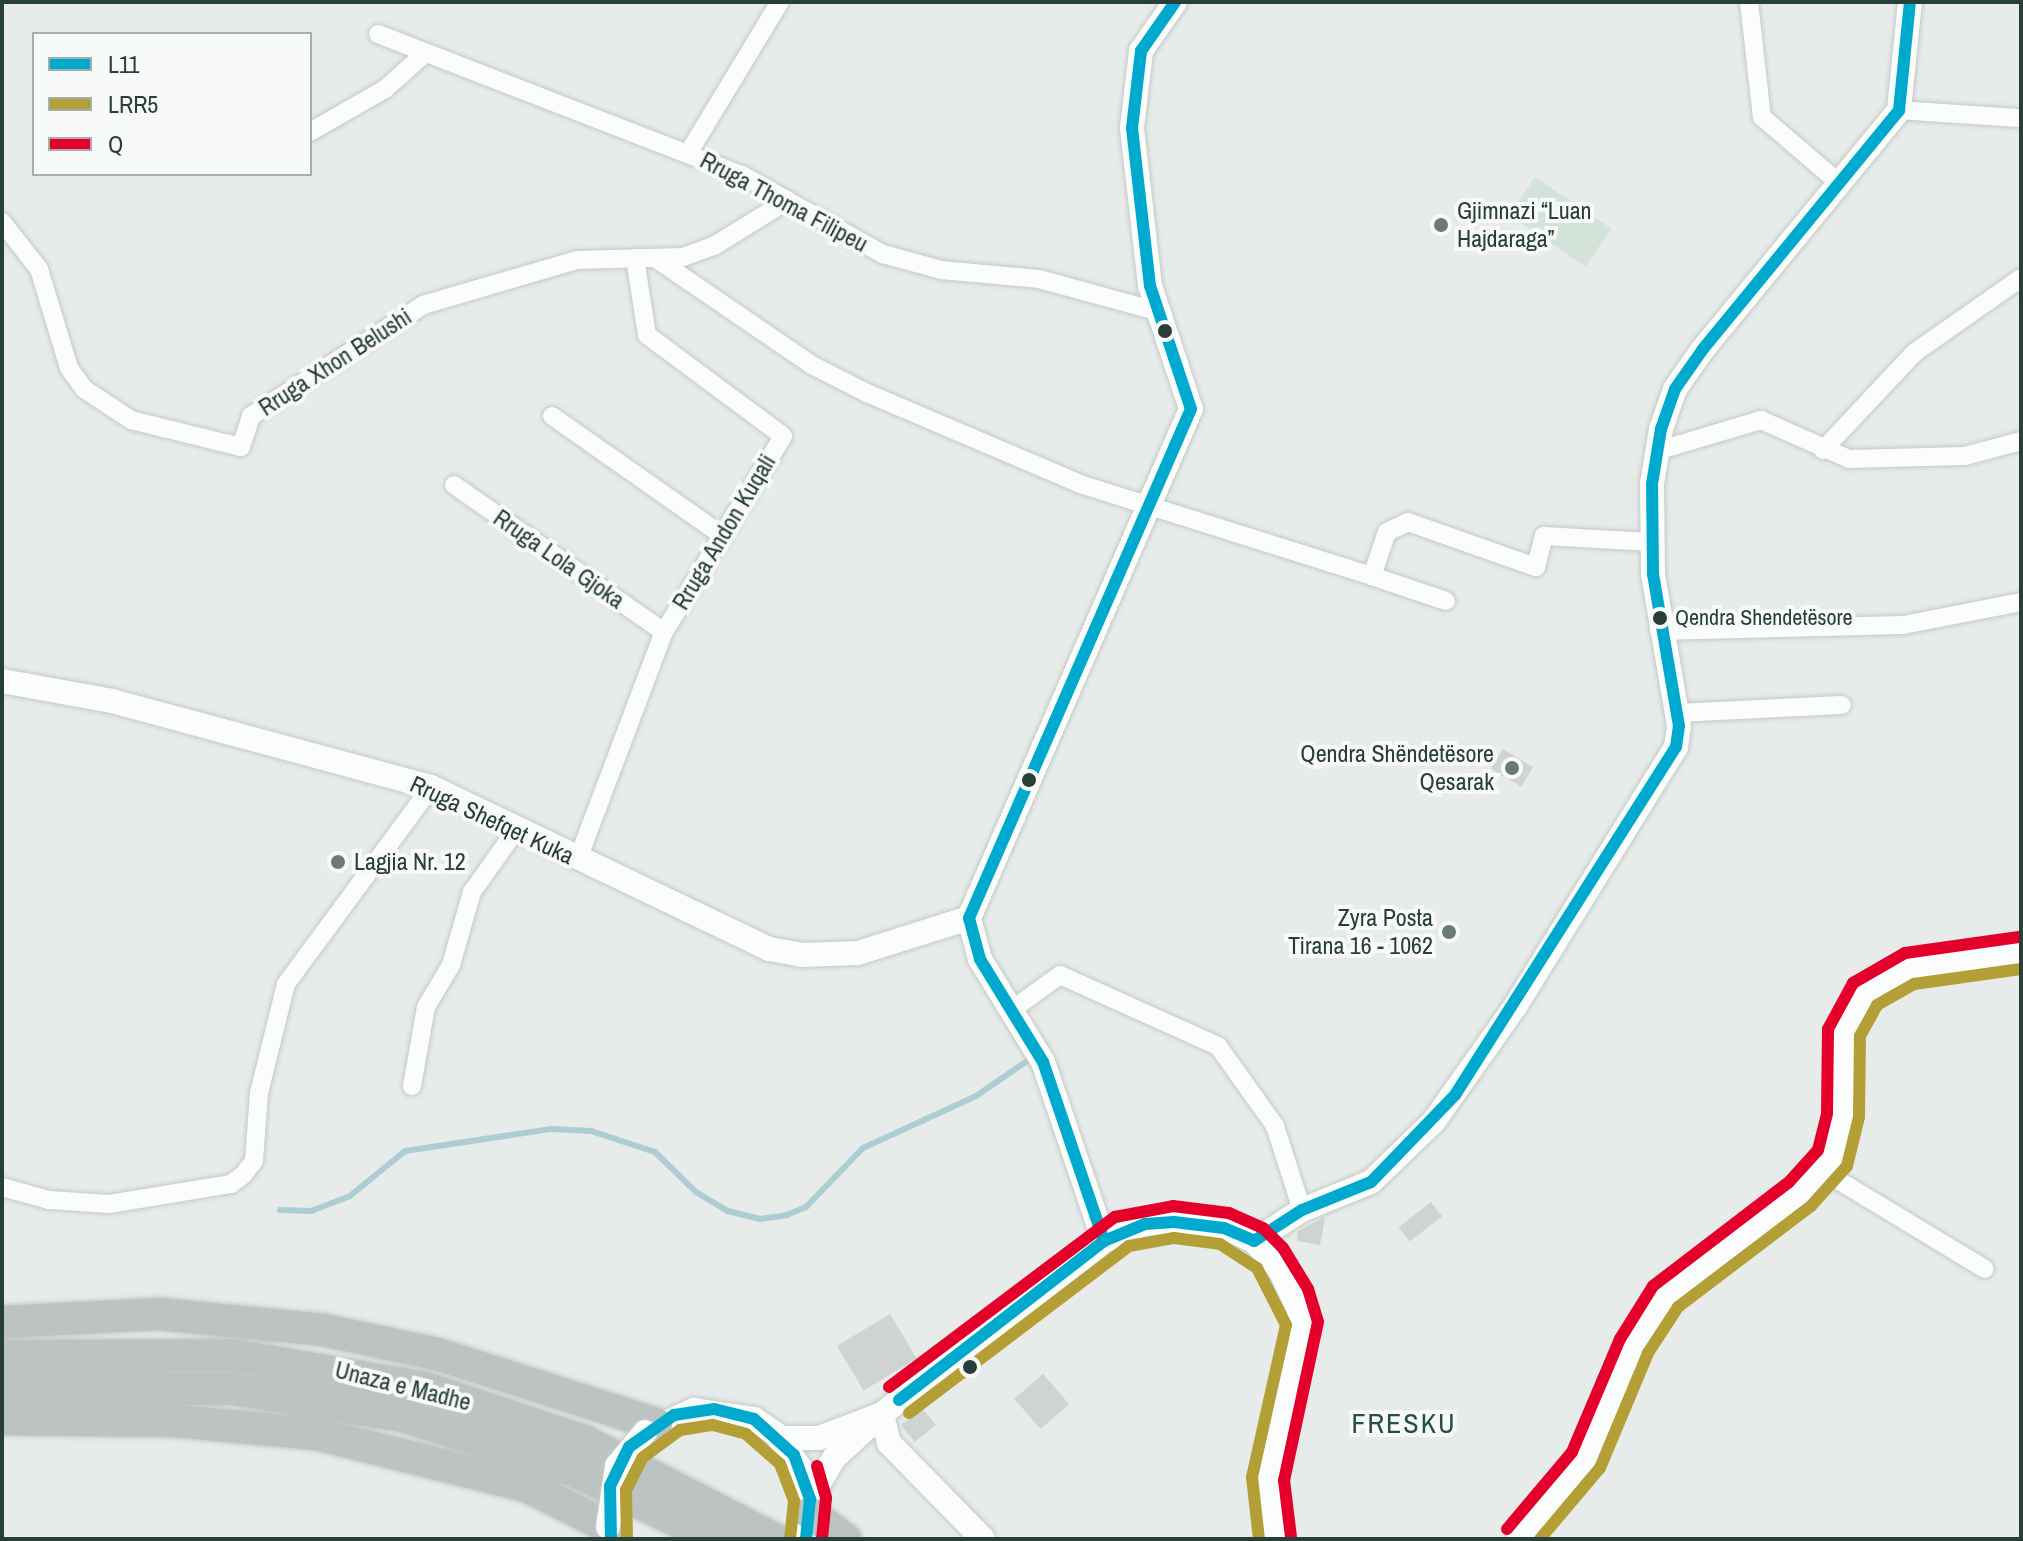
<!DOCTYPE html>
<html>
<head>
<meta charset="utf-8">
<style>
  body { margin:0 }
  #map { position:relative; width:2023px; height:1541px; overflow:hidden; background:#e7ecea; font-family:"Archivo Narrow",sans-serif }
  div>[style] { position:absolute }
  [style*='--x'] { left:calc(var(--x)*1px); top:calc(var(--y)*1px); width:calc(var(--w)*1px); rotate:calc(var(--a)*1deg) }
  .green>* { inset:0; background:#d3e3d9; transform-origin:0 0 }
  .stream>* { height:6px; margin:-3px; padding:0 3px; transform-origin:3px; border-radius:3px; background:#aeccd4 }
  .building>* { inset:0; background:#cfd3d2; transform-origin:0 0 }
  .roads { filter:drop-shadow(0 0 2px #c4c9c7) drop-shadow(0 0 2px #c4c9c7) }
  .street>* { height:18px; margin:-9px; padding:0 9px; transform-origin:9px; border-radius:9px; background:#fbfcfc }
  .secondary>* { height:24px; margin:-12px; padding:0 12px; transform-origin:12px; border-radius:12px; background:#fbfcfc }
  .highway>* { height:32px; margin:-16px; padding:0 16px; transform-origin:16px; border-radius:16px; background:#bcc3c2 }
  .bridges { filter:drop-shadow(0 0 2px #c5cac8) drop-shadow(0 0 2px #c5cac8) }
  .secondary-bridge>* { height:24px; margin:-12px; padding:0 12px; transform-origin:12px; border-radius:12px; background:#fbfcfc }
  .bus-1>* { height:12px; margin:-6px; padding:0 6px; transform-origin:6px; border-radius:6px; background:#00a9ce }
  .bus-2>* { height:12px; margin:-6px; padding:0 6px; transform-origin:6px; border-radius:6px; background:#b39f35 }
  .bus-3>* { height:12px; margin:-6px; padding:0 6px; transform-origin:6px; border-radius:6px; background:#e4002b }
  .dots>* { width:22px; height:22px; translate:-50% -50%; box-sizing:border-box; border:4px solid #f7faf9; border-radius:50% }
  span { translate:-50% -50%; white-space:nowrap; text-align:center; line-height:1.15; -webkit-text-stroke:8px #f7faf9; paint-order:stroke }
  .bus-label { font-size:22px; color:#273e39 }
  .left { translate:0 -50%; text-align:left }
  .street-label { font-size:24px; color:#273e39 }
  .poi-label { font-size:24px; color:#273e39 }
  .right { translate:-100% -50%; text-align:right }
  .quarter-label { font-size:28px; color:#254e47; letter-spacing:2px }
  .frame { position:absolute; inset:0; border:4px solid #273e39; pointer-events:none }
  .legend { position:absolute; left:32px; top:32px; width:280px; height:144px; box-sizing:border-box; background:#f7faf9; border:2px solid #a4afac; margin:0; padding:10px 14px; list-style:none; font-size:24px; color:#273e39 }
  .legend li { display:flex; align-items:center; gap:16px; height:40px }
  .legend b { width:40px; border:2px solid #a4afac }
</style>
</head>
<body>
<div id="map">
  <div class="green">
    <i style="left:1535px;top:177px;width:92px;height:46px;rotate:34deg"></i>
  </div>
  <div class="stream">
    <i style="--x:280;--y:1210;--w:31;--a:2"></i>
    <i style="--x:311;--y:1211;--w:42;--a:-21"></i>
    <i style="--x:350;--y:1196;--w:71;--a:-39.3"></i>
    <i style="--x:405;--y:1151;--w:148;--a:-8.6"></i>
    <i style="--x:551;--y:1129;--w:40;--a:2.9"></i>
    <i style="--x:591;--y:1131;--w:67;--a:18.2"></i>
    <i style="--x:655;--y:1152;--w:57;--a:44.3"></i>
    <i style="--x:696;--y:1192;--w:37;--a:31"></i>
    <i style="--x:728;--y:1211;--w:33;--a:14"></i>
    <i style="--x:760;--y:1219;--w:27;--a:-8"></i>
    <i style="--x:787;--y:1215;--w:21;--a:-23"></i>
    <i style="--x:806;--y:1207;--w:82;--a:-46"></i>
    <i style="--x:863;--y:1148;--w:124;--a:-24.7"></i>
    <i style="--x:976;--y:1096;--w:69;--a:-34.4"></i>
  </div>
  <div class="building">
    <i style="left:1503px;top:749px;width:35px;height:23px;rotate:31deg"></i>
    <i style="left:1431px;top:1202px;width:18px;height:41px;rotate:52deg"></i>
    <i style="clip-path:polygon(1325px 1217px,1320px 1245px,1297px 1241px,1298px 1231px)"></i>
    <i style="left:890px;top:1314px;width:52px;height:62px;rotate:59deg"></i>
    <i style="left:1043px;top:1374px;width:40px;height:38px;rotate:49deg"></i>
    <i style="left:922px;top:1408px;width:22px;height:27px;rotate:51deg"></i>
  </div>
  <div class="roads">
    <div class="street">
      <i style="--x:1749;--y:2;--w:116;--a:83.6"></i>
      <i style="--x:1762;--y:117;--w:101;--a:40.6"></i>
      <i style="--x:378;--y:34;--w:390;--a:21.2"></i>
      <i style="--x:742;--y:175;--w:162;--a:29.3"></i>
      <i style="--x:883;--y:254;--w:60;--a:15.4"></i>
      <i style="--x:941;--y:270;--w:98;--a:5.2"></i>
      <i style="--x:1039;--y:279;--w:121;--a:15.3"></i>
      <i style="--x:1899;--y:110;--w:122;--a:3.8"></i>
      <i style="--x:310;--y:132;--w:86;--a:-29.8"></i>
      <i style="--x:385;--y:89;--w:50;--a:-41.7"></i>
      <i style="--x:689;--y:152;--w:175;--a:-58.8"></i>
      <i style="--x:2;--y:222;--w:60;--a:51.8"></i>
      <i style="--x:39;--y:269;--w:103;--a:73.1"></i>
      <i style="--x:69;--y:368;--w:26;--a:54"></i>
      <i style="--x:84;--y:389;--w:56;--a:33.4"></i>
      <i style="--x:131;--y:420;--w:113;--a:13.8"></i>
      <i style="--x:241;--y:447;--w:33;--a:-72"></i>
      <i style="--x:251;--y:416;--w:205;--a:-32.8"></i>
      <i style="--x:423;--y:305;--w:160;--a:-16.3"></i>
      <i style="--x:577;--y:260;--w:106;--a:-1.6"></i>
      <i style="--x:683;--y:257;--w:33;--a:-20"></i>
      <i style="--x:714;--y:246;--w:87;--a:-31.9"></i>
      <i style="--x:658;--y:260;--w:186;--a:34.3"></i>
      <i style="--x:812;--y:365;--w:62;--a:27"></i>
      <i style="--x:867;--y:393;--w:232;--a:23.1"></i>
      <i style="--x:1080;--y:484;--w:306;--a:17.5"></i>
      <i style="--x:1372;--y:576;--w:46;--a:-71.2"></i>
      <i style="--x:1387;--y:532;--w:23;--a:-25"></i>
      <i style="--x:1408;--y:522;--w:136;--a:19.4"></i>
      <i style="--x:1536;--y:567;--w:32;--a:-76"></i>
      <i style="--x:1544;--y:536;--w:108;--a:3.2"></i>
      <i style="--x:552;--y:416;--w:204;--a:35"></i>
      <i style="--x:1823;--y:450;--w:133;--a:-46.8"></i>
      <i style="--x:1914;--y:353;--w:131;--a:-35"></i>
      <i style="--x:1657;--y:451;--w:109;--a:-16.6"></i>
      <i style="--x:1761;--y:420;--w:96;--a:23.9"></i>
      <i style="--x:1849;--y:459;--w:116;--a:-1.5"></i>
      <i style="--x:1965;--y:456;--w:58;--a:-15"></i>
      <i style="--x:454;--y:485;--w:256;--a:35"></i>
      <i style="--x:1372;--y:576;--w:78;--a:18.7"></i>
      <i style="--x:1659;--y:631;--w:244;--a:-1.4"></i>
      <i style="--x:1903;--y:625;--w:120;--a:-11"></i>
      <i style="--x:1676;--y:713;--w:166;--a:-2.8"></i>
      <i style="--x:578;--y:859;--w:243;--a:-69.3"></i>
      <i style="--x:664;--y:632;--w:229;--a:-58.7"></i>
      <i style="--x:783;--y:436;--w:169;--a:-143.4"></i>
      <i style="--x:647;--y:335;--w:78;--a:-98.9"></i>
      <i style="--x:1013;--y:1009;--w:58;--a:-35.9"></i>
      <i style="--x:1060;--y:975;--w:173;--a:24.2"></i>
      <i style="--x:1218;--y:1046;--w:98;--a:54.5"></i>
      <i style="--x:1275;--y:1126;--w:88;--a:72.2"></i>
      <i style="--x:412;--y:1086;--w:80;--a:-80"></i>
      <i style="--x:426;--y:1007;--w:49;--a:-59.2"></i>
      <i style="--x:451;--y:965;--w:76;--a:-74"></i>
      <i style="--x:472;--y:892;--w:80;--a:-54.7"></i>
      <i style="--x:1823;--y:1171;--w:189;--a:31.2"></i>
      <i style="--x:2;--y:1187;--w:49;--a:15.5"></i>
      <i style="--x:49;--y:1200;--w:60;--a:3.8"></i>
      <i style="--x:109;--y:1204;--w:124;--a:-9.3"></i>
      <i style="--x:231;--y:1184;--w:15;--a:-37"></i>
      <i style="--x:243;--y:1175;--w:18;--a:-52"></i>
      <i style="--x:254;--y:1161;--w:68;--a:-85.8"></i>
      <i style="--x:259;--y:1093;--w:112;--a:-76.1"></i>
      <i style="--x:286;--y:984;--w:245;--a:-53.6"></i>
    </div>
    <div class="secondary">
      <i style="--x:2;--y:681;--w:112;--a:10.3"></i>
      <i style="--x:112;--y:701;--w:330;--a:15.1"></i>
      <i style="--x:431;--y:787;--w:375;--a:25.6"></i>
      <i style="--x:769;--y:949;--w:34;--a:10"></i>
      <i style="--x:802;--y:955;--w:56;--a:-2"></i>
      <i style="--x:858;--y:953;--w:116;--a:-17.5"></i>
      <i style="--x:1104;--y:1241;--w:189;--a:-108.8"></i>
      <i style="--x:1043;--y:1062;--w:121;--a:-121.5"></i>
      <i style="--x:980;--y:959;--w:42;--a:-105"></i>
      <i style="--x:969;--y:918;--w:555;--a:-66.44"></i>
      <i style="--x:1191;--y:409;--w:130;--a:-108.4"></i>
      <i style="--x:1150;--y:286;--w:159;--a:-96.5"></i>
      <i style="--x:1132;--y:128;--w:78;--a:-83.3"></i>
      <i style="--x:1141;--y:51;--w:60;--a:-55.2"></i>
      <i style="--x:1254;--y:1241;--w:57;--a:-32.9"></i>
      <i style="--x:1302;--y:1210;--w:74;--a:-22.1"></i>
      <i style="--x:1371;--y:1182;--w:88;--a:-44.1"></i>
      <i style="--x:1434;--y:1121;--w:142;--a:-54.7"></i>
      <i style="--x:1516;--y:1005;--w:304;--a:-58.2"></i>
      <i style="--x:1676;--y:747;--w:21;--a:-82"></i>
      <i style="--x:1679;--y:726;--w:154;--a:-99.7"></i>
      <i style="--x:1653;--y:574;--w:90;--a:-90.6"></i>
      <i style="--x:1652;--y:484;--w:56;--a:-80.7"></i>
      <i style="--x:1661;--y:429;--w:42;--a:-70.7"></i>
      <i style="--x:1675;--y:389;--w:49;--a:-55"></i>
      <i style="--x:1703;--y:349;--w:309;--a:-50.6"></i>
      <i style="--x:1899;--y:110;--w:109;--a:-84.2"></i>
      <i style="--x:645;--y:1432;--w:54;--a:-24.2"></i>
      <i style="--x:694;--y:1410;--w:61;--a:8.5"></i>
      <i style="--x:754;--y:1419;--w:27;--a:34"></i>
      <i style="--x:776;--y:1434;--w:44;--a:54.2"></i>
      <i style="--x:802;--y:1470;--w:30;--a:75"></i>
      <i style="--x:810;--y:1499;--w:40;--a:95.7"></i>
      <i style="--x:780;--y:1438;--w:39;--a:0"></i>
      <i style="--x:819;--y:1438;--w:67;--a:-20.9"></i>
      <i style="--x:882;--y:1414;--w:65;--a:137.5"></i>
      <i style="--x:834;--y:1458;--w:48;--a:120.3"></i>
      <i style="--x:983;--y:1539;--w:134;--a:-134.4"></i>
      <i style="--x:889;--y:1443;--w:30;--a:-104"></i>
      <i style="--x:882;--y:1414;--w:281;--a:-37.9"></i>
      <i style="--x:1104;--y:1241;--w:44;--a:-22.5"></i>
      <i style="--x:1145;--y:1224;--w:29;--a:-4"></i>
      <i style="--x:1174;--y:1222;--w:50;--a:6.8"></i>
      <i style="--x:1224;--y:1228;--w:33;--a:23"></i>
      <i style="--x:1254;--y:1241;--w:39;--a:48"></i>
      <i style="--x:1280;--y:1270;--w:44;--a:64.6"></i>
      <i style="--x:1299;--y:1310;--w:30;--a:86"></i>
      <i style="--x:1301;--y:1340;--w:143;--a:103.4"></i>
      <i style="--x:1268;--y:1479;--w:60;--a:83.3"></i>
      <i style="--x:1519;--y:1539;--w:104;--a:-49.7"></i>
      <i style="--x:1586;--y:1460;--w:124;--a:-67.2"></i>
      <i style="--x:1634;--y:1346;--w:59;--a:-57.4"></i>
      <i style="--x:1666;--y:1296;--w:168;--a:-37.3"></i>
      <i style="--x:1800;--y:1194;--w:49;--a:-47.5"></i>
      <i style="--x:1833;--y:1158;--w:44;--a:-76.9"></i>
      <i style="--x:1843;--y:1115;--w:83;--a:-89.3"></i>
      <i style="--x:1844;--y:1032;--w:44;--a:-61.7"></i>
      <i style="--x:1865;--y:993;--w:50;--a:-28.6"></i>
      <i style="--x:1909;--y:969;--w:113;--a:-8.1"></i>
    </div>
    <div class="highway">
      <i style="--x:2;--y:1322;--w:156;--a:-2.9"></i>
      <i style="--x:158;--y:1314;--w:166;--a:5.5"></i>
      <i style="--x:323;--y:1330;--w:116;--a:11.9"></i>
      <i style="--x:437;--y:1354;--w:230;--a:17.7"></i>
      <i style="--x:2;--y:1356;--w:230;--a:-0.2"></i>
      <i style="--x:232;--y:1355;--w:196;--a:9.7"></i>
      <i style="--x:425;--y:1388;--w:170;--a:18.5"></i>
      <i style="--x:586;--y:1442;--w:212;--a:27.3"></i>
      <i style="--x:2;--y:1388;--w:231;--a:0.2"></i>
      <i style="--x:233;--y:1389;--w:172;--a:9"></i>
      <i style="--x:403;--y:1416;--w:181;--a:17.7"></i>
      <i style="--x:575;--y:1471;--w:155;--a:26.1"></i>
      <i style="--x:2;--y:1419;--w:173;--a:0.7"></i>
      <i style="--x:175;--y:1421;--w:143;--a:5.2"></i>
      <i style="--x:317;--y:1434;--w:216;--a:13.9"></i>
      <i style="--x:527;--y:1486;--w:91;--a:26.8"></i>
      <i style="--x:810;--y:1513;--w:44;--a:36.6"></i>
    </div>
  </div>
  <div class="bridges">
    <div class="secondary-bridge">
      <i style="--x:608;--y:1527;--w:62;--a:-81.6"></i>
      <i style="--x:617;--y:1466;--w:44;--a:-50.5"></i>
    </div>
  </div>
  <div class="bus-1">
    <i style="--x:1104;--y:1241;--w:189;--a:-108.8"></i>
    <i style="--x:1043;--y:1062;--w:121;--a:-121.5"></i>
    <i style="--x:980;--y:959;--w:42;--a:-105"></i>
    <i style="--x:969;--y:918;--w:555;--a:-66.44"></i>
    <i style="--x:1191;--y:409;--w:130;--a:-108.4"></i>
    <i style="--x:1150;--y:286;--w:159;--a:-96.5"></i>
    <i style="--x:1132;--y:128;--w:78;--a:-83.3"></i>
    <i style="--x:1141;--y:51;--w:60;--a:-55.2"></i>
    <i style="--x:899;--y:1400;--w:259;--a:-37.8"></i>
    <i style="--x:1104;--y:1241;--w:44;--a:-22.5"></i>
    <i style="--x:1145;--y:1224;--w:29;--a:-4"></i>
    <i style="--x:1174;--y:1222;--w:50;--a:6.8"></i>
    <i style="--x:1224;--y:1228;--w:33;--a:23"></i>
    <i style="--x:1254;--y:1241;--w:57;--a:-32.9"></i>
    <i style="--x:1302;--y:1210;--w:74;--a:-22.1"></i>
    <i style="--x:1371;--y:1182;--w:121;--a:-46"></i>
    <i style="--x:1455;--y:1095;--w:412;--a:-57.6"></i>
    <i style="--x:1676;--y:747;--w:21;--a:-82"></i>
    <i style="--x:1679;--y:726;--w:154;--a:-99.7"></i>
    <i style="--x:1653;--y:574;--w:90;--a:-90.6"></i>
    <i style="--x:1652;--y:484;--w:56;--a:-80.7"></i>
    <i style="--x:1661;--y:429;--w:42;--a:-70.7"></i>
    <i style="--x:1675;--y:389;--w:49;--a:-55"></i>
    <i style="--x:1703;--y:349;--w:309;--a:-50.6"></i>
    <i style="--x:1899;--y:110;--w:109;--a:-84.2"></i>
    <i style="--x:611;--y:1539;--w:53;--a:-91.1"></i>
    <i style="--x:610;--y:1486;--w:43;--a:-64"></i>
    <i style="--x:629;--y:1447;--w:55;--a:-35.4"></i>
    <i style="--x:674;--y:1415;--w:40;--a:-8.5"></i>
    <i style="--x:714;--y:1409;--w:41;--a:14"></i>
    <i style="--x:754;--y:1419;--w:54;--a:42"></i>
    <i style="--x:794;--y:1455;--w:47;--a:70"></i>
    <i style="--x:810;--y:1499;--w:40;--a:95.7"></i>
  </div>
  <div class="bus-2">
    <i style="--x:909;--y:1413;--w:276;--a:-37.2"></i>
    <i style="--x:1129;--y:1246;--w:46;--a:-10.1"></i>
    <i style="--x:1174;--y:1238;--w:46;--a:7.4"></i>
    <i style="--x:1220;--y:1244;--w:44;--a:33"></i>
    <i style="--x:1257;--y:1268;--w:64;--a:63"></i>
    <i style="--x:1286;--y:1325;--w:156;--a:102.6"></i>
    <i style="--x:1252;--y:1477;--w:62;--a:83.6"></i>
    <i style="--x:627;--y:1539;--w:49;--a:-91.2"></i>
    <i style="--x:626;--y:1490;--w:36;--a:-63"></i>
    <i style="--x:642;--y:1458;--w:47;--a:-36.4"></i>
    <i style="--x:680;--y:1430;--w:33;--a:-9"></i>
    <i style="--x:713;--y:1425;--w:34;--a:15"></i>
    <i style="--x:746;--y:1434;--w:45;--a:41.4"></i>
    <i style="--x:780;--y:1464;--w:40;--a:69"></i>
    <i style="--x:794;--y:1501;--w:36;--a:96"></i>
    <i style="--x:1540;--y:1539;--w:93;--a:-49.8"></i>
    <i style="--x:1600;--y:1468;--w:125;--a:-67.3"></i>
    <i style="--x:1648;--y:1353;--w:55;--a:-56.9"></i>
    <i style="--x:1678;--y:1307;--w:167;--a:-37.2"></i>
    <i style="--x:1811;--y:1206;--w:54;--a:-48"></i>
    <i style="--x:1847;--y:1166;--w:50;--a:-76.2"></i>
    <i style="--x:1859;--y:1117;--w:81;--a:-89.3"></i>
    <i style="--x:1860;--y:1036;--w:35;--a:-61"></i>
    <i style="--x:1877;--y:1005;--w:43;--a:-29.6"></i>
    <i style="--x:1914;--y:984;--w:108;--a:-8"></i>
  </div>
  <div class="bus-3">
    <i style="--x:889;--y:1387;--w:283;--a:-37"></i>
    <i style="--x:1115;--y:1217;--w:59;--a:-10.7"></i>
    <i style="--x:1173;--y:1206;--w:56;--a:7.1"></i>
    <i style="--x:1229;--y:1213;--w:37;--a:24"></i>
    <i style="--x:1263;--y:1228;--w:28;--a:45"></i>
    <i style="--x:1283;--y:1248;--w:48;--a:58.6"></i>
    <i style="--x:1308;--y:1289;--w:34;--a:73"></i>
    <i style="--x:1318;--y:1322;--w:162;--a:102.1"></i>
    <i style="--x:1284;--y:1480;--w:57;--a:83"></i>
    <i style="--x:817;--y:1466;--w:33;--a:74"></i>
    <i style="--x:826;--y:1498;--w:41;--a:95.6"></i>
    <i style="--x:1507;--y:1529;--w:101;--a:-49.8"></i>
    <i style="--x:1572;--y:1452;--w:123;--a:-67"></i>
    <i style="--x:1620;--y:1339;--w:62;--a:-58.1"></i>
    <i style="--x:1653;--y:1286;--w:171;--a:-37.4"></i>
    <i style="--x:1789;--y:1182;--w:43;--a:-47.8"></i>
    <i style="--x:1818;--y:1150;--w:38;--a:-76"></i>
    <i style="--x:1827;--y:1113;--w:84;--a:-89.3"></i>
    <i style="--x:1828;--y:1029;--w:52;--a:-61.5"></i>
    <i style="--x:1853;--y:983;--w:60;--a:-30"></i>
    <i style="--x:1905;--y:953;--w:115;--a:-8"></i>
  </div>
  <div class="dots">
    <i style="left:1441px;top:225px;background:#6a7b77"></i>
    <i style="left:1165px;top:331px;background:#273e39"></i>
    <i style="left:1660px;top:618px;background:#273e39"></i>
    <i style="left:1512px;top:768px;background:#6a7b77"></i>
    <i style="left:1029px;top:780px;background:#273e39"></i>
    <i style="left:338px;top:862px;background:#6a7b77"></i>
    <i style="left:1449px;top:932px;background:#6a7b77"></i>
    <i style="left:970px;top:1367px;background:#273e39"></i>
  </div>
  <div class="bus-label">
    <span class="left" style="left:1675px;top:618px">Qendra Shendetësore</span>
  </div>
  <div class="street-label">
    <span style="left:784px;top:202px;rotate:28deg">Rruga Thoma Filipeu</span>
    <span style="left:335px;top:362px;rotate:-33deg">Rruga Xhon Belushi</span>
    <span style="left:724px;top:532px;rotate:-59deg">Rruga Andon Kuqali</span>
    <span style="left:559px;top:559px;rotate:35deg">Rruga Lola Gjoka</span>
    <span style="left:492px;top:820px;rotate:25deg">Rruga Shefqet Kuka</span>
    <span style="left:403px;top:1386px;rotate:14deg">Unaza e Madhe</span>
  </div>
  <div class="poi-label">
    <span class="left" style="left:1457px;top:225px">Gjimnazi “Luan<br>Hajdaraga”</span>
    <span class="right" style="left:1494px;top:768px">Qendra Shëndetësore<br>Qesarak</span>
    <span class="left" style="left:354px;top:862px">Lagjia Nr. 12</span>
    <span class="right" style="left:1433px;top:932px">Zyra Posta<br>Tirana 16 - 1062</span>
  </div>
  <div class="quarter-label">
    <span style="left:1404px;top:1423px">FRESKU</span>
  </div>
  <div class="frame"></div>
  <ul class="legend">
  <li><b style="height:10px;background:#00a9ce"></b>L11</li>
  <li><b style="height:10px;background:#b39f35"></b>LRR5</li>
  <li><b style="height:10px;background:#e4002b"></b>Q</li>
  </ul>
</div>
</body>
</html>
